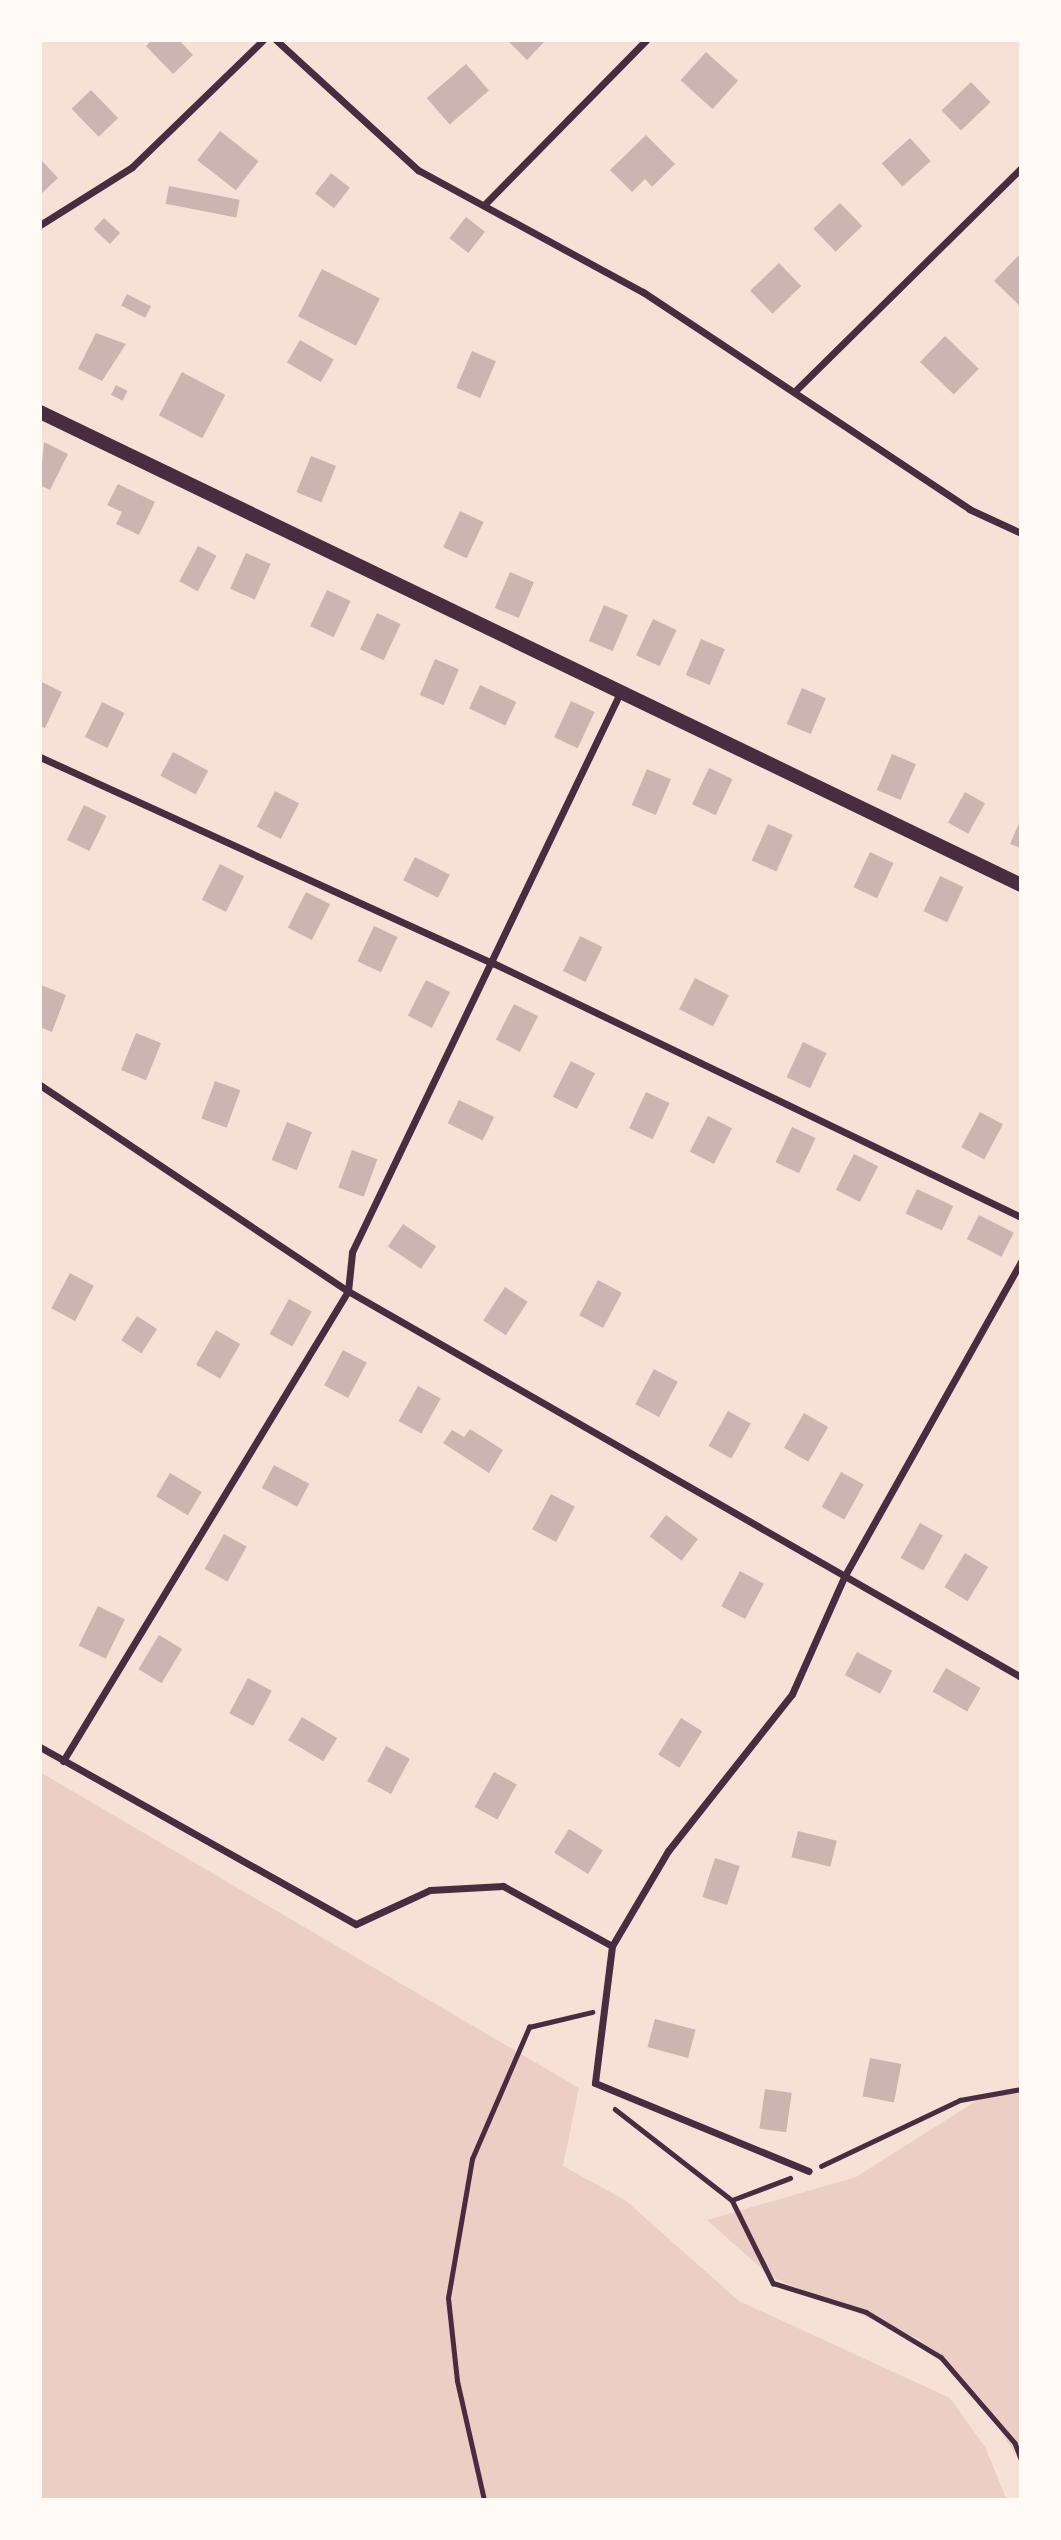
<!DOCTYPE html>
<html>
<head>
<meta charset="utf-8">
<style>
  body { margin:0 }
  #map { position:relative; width:1061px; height:2540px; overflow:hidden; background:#f7e1d7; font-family:Arial,sans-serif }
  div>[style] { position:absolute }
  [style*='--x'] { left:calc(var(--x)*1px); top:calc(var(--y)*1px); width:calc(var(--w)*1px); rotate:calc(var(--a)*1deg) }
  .green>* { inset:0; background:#ebcfc5 }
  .building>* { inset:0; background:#ccb4b1; transform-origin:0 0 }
  .path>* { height:4.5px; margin:-2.25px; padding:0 2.25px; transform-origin:2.25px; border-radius:2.25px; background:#4a2c40 }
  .minor>* { height:7px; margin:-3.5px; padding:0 3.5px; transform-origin:3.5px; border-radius:3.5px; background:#4a2c40 }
  .secondary>* { height:14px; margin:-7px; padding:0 7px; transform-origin:7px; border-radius:7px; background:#4a2c40 }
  span { translate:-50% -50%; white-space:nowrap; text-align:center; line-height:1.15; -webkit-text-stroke:7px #fffaf5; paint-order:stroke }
  .frame { position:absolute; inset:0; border:42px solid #fffaf5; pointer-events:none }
</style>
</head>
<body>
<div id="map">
  <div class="green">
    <i style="clip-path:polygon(40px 1772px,579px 2088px,563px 2166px,625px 2200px,739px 2301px,950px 2398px,985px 2447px,1007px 2500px,40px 2500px)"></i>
    <i style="clip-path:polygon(1021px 2092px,1021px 2464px,982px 2400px,919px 2339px,771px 2277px,707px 2220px,856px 2177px,979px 2099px)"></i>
  </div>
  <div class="building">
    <i style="clip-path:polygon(152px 40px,179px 40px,193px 55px,173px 74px,146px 46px)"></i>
    <i style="clip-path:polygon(507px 40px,546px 40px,527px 60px)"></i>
    <i style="left:706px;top:52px;width:43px;height:38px;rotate:42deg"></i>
    <i style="left:466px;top:64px;width:35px;height:52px;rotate:49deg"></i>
    <i style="left:971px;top:82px;width:28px;height:41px;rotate:46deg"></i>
    <i style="left:91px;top:90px;width:39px;height:27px;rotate:46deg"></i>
    <i style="left:220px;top:131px;width:49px;height:37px;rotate:38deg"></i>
    <i style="clip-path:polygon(646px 135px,675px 164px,652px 187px,645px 179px,632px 192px,610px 170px)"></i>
    <i style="left:910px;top:138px;width:31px;height:38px;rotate:48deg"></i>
    <i style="clip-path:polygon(40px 159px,58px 178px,40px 195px)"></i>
    <i style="left:331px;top:173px;width:24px;height:26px;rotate:38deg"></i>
    <i style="left:169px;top:186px;width:72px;height:18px;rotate:11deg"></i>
    <i style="left:840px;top:203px;width:32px;height:37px;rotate:46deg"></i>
    <i style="left:466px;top:217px;width:24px;height:27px;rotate:38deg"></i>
    <i style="left:104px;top:218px;width:22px;height:15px;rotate:43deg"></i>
    <i style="clip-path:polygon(1018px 256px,1021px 259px,1021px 307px,994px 281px)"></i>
    <i style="left:779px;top:263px;width:32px;height:40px;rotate:46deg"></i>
    <i style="left:322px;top:269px;width:65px;height:53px;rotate:27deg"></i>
    <i style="left:127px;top:294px;width:27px;height:13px;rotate:27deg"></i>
    <i style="clip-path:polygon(96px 333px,126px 344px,102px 381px,78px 369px)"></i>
    <i style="left:945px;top:336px;width:47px;height:36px;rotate:44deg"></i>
    <i style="left:300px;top:340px;width:39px;height:26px;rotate:30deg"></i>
    <i style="left:472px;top:351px;width:26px;height:40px;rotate:23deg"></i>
    <i style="left:182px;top:372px;width:49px;height:49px;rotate:28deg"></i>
    <i style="left:116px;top:385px;width:13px;height:11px;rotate:27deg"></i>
    <i style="clip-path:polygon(44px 442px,68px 454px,50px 490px,40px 485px)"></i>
    <i style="left:311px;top:456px;width:27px;height:39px;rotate:22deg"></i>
    <i style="clip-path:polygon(118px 484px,155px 502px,139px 535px,116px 524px,122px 512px,107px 505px)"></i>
    <i style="left:460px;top:511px;width:26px;height:40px;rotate:25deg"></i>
    <i style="left:198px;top:546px;width:21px;height:40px;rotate:28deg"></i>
    <i style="left:246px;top:553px;width:27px;height:39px;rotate:24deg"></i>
    <i style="left:510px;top:572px;width:26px;height:39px;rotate:23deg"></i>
    <i style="left:327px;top:590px;width:26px;height:40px;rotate:25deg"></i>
    <i style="left:604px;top:605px;width:26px;height:39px;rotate:23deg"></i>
    <i style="left:377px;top:613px;width:26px;height:40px;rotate:25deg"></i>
    <i style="left:653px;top:619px;width:26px;height:40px;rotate:25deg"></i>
    <i style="left:701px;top:639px;width:26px;height:39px;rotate:23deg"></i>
    <i style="left:435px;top:659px;width:26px;height:39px;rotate:23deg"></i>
    <i style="clip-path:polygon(40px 681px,62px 692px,45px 728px,40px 726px)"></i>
    <i style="left:480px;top:685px;width:40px;height:26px;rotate:25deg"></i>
    <i style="left:802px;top:688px;width:26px;height:39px;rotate:23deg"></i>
    <i style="left:571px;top:701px;width:26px;height:40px;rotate:25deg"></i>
    <i style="left:102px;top:702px;width:25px;height:39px;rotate:26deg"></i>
    <i style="left:173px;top:752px;width:40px;height:27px;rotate:28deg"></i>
    <i style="left:892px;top:754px;width:26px;height:39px;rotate:23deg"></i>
    <i style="left:709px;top:768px;width:26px;height:40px;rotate:25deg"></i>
    <i style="left:647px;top:769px;width:26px;height:39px;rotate:23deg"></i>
    <i style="left:275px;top:791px;width:27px;height:40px;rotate:27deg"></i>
    <i style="left:965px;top:792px;width:23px;height:35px;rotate:29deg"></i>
    <i style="left:84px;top:805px;width:25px;height:39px;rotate:26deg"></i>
    <i style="clip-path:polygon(1021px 819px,1021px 848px,1010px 844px)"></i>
    <i style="left:768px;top:824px;width:27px;height:40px;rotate:24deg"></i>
    <i style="left:870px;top:852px;width:26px;height:39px;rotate:25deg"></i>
    <i style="left:415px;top:857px;width:39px;height:26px;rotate:27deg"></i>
    <i style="left:220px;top:864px;width:27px;height:40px;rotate:27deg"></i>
    <i style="left:940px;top:876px;width:26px;height:39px;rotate:25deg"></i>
    <i style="left:306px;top:892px;width:27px;height:40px;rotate:27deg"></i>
    <i style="left:374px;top:926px;width:26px;height:39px;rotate:25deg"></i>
    <i style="left:580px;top:936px;width:25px;height:39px;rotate:26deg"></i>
    <i style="left:695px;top:978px;width:38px;height:35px;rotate:27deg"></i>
    <i style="left:426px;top:980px;width:27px;height:40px;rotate:27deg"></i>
    <i style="clip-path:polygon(41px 985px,66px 995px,52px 1032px,40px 1027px)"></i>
    <i style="left:514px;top:1004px;width:27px;height:40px;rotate:27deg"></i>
    <i style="left:136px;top:1033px;width:27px;height:40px;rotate:22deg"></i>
    <i style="left:803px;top:1042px;width:26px;height:39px;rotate:25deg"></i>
    <i style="left:571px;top:1061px;width:27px;height:40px;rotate:27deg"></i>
    <i style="left:215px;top:1081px;width:27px;height:40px;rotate:20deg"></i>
    <i style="left:646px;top:1092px;width:26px;height:40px;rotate:25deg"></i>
    <i style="left:459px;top:1100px;width:39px;height:26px;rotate:26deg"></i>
    <i style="left:980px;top:1112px;width:26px;height:40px;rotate:28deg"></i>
    <i style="left:708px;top:1116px;width:27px;height:40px;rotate:27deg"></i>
    <i style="left:287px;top:1122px;width:27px;height:41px;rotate:22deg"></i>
    <i style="left:792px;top:1127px;width:26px;height:39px;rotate:25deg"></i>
    <i style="left:352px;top:1150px;width:27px;height:40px;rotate:20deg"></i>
    <i style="left:854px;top:1154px;width:27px;height:40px;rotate:27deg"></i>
    <i style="left:917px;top:1189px;width:40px;height:27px;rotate:25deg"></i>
    <i style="left:979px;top:1215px;width:39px;height:27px;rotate:27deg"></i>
    <i style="left:403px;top:1224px;width:40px;height:27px;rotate:34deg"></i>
    <i style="left:70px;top:1273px;width:27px;height:40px;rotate:28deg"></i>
    <i style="left:598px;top:1280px;width:27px;height:40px;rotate:28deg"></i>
    <i style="left:505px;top:1287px;width:27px;height:40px;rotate:33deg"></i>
    <i style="left:289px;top:1299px;width:26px;height:40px;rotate:29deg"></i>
    <i style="left:137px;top:1316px;width:24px;height:29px;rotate:33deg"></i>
    <i style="left:216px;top:1330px;width:28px;height:40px;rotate:30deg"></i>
    <i style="left:343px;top:1350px;width:27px;height:40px;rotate:28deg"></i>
    <i style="left:654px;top:1369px;width:27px;height:40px;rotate:28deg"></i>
    <i style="left:418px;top:1386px;width:26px;height:40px;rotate:29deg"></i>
    <i style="left:728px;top:1411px;width:26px;height:40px;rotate:29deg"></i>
    <i style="left:804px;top:1413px;width:28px;height:40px;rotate:30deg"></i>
    <i style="clip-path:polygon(470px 1429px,503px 1450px,489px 1473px,443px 1443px,452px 1430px,464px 1437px)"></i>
    <i style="left:274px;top:1465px;width:40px;height:26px;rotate:28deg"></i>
    <i style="left:841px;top:1472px;width:26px;height:40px;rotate:29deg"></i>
    <i style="left:170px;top:1473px;width:37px;height:27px;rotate:31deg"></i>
    <i style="left:551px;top:1494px;width:27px;height:40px;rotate:28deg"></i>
    <i style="left:666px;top:1515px;width:40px;height:27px;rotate:37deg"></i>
    <i style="left:920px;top:1523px;width:26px;height:40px;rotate:29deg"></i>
    <i style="left:224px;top:1534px;width:26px;height:40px;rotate:29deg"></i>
    <i style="left:965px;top:1553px;width:27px;height:40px;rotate:31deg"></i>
    <i style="left:740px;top:1571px;width:27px;height:40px;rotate:28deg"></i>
    <i style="left:98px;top:1606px;width:30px;height:44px;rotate:26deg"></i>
    <i style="left:159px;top:1635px;width:27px;height:40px;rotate:31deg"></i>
    <i style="left:857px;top:1652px;width:40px;height:26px;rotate:28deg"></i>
    <i style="left:946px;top:1668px;width:40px;height:27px;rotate:30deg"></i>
    <i style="left:248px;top:1678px;width:27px;height:40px;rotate:28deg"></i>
    <i style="left:302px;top:1717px;width:41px;height:27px;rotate:31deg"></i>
    <i style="left:681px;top:1718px;width:25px;height:43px;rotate:32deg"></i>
    <i style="left:386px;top:1746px;width:27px;height:40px;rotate:28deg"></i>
    <i style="left:494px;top:1772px;width:26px;height:40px;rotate:29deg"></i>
    <i style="left:569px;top:1829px;width:40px;height:28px;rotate:32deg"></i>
    <i style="left:798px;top:1831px;width:40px;height:27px;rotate:14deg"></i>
    <i style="left:715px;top:1858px;width:26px;height:41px;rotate:18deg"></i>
    <i style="left:655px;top:2019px;width:42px;height:29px;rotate:15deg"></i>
    <i style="left:870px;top:2058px;width:32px;height:39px;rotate:11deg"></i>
    <i style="left:765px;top:2089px;width:27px;height:40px;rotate:8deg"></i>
  </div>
  <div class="path">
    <i style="--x:615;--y:2109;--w:148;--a:37.9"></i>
    <i style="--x:732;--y:2200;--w:93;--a:63.7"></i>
    <i style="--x:773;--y:2283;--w:97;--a:17.3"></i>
    <i style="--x:866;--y:2312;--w:87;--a:31"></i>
    <i style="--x:941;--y:2357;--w:113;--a:49.3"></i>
    <i style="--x:1015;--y:2443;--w:17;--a:69"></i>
    <i style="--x:821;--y:2166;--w:154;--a:-25.4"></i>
    <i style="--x:960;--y:2100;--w:62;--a:-10.2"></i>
    <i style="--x:732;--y:2200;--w:62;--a:-20.8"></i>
    <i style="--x:484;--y:2500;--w:122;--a:-102.8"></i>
    <i style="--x:457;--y:2381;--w:83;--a:-96.2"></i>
    <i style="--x:448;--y:2298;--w:141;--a:-80.2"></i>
    <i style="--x:472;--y:2159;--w:144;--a:-66.6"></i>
    <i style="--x:529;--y:2027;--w:65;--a:-13.4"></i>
  </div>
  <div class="minor">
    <i style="--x:276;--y:40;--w:193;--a:42.5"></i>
    <i style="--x:418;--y:170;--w:256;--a:28.5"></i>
    <i style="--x:643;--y:292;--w:392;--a:33.6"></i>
    <i style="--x:969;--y:509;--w:57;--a:24.8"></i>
    <i style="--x:484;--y:205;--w:231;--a:-45.5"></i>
    <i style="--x:40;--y:225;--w:109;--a:-32.2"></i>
    <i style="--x:132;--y:167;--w:182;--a:-44.1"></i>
    <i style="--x:795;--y:391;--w:317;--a:-44.6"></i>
    <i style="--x:40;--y:757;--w:498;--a:24.5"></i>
    <i style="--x:493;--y:963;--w:586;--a:25.69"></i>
    <i style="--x:40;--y:1085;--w:371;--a:33.8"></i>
    <i style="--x:348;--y:1291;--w:776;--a:29.84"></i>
    <i style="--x:40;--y:1747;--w:362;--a:29.3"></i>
    <i style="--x:356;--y:1924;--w:81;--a:-24.7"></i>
    <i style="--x:430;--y:1890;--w:73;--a:-3.1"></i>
    <i style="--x:503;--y:1886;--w:124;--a:28.8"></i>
    <i style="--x:612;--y:1946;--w:138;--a:97.1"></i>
    <i style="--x:595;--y:2083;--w:231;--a:22.4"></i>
    <i style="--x:63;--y:1761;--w:550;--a:-58.77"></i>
    <i style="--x:348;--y:1291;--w:39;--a:-84"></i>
    <i style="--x:352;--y:1252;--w:620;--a:-64.39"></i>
    <i style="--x:612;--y:1946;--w:110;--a:-59.5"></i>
    <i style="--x:668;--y:1851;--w:200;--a:-51.7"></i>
    <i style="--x:792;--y:1694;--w:128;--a:-66"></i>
    <i style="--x:844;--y:1577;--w:362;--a:-60.7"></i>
  </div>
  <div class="secondary">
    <i style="--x:40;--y:412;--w:1089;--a:25.74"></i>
  </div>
  <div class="frame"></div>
</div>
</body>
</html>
